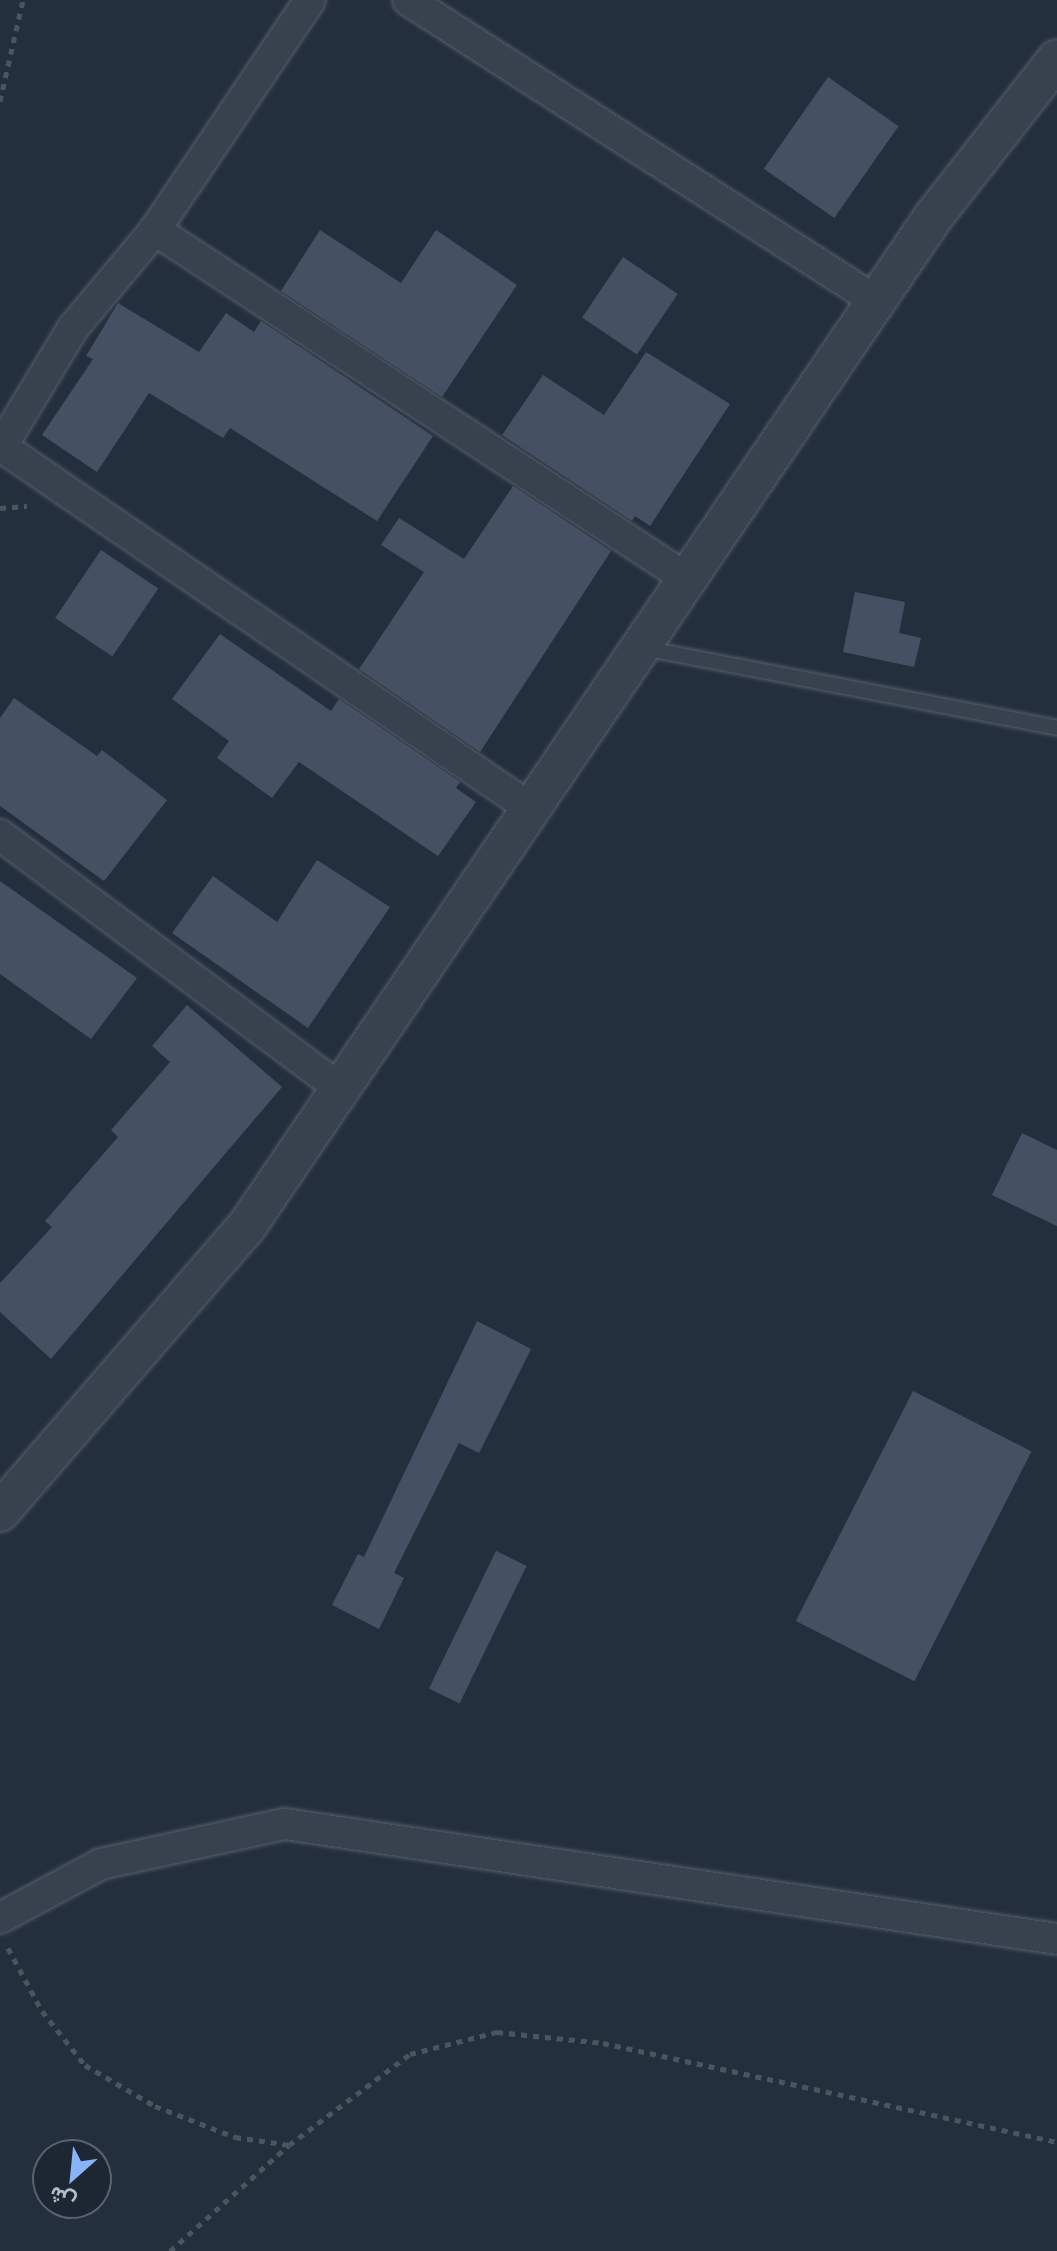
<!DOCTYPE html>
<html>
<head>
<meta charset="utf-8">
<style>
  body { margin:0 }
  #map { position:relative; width:1057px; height:2251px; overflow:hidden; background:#242f3e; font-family:"PT Sans",Vazirmatn,sans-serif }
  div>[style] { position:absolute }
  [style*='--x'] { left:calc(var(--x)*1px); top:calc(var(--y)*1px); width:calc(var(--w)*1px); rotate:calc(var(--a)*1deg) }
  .building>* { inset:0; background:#455162; transform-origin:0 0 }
  .path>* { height:5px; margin-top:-2.5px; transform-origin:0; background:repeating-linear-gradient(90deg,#44595c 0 6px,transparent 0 12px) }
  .roads { filter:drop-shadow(0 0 2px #565f6c) drop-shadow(0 0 2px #565f6c) }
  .service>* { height:14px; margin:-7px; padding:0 7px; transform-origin:7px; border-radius:7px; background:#38414e }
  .minor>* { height:30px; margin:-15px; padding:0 15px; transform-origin:15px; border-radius:15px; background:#38414e }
  .tertiary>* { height:38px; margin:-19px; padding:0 19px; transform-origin:19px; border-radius:19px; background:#38414e }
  span { translate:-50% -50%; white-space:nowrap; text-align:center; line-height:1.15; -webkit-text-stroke:6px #1d2633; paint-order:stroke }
  .north { position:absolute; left:32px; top:2139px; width:80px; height:80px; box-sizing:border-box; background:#1d2633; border:2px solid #59626f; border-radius:50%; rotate:207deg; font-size:22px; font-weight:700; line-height:32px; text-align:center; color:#b4bcc9 }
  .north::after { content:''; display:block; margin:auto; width:28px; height:36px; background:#8ab4f8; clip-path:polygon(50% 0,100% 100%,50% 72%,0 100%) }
</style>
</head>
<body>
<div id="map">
  <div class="building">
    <i style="left:828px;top:77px;width:86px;height:112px;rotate:35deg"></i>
    <i style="clip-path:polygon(320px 230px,401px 283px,436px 230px,517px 285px,442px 397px,281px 291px)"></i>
    <i style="left:623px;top:257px;width:66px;height:73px;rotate:34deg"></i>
    <i style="clip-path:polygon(118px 303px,199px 352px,226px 313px,254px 332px,261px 321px,433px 436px,377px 521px,230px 428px,223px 438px,149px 393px,97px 472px,42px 435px,93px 359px,86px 356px)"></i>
    <i style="clip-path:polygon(646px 352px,730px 404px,650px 526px,635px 516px,632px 521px,502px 435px,543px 375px,604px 415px)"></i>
    <i style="clip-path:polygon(513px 486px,611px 551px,480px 752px,359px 669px,424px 572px,381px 545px,399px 518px,464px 559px)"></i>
    <i style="left:101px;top:550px;width:69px;height:82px;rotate:34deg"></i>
    <i style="clip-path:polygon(855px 592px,905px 602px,899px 633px,921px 638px,914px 667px,843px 652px)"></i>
    <i style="clip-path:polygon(220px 634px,331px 711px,339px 699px,460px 782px,456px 788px,476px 802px,438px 856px,299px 762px,272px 798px,217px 758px,229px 741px,172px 699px)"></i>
    <i style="clip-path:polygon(14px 698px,97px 756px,102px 750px,167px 800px,104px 881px,0 806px,0 718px)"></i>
    <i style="clip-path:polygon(317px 860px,390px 907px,308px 1028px,172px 933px,213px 876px,277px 922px)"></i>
    <i style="clip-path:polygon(0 881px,137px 978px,91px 1039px,0 974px)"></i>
    <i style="clip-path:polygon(187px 1005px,282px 1087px,51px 1359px,0 1312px,0 1283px,52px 1227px,45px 1221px,118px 1137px,111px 1130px,170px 1062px,152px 1046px)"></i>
    <i style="clip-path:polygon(1022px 1133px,1057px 1150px,1057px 1226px,992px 1195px)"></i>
    <i style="clip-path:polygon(477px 1321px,531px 1349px,479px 1453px,459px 1443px,394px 1573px,404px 1578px,379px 1629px,332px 1605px,358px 1554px,364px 1557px)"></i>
    <i style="left:913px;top:1391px;width:133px;height:258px;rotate:27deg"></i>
    <i style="left:496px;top:1551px;width:34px;height:153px;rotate:26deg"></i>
  </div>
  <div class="path">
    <i style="--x:0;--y:101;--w:104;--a:-77.2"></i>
    <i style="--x:0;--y:508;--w:27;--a:-4"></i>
    <i style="--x:8;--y:1948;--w:72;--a:61.6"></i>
    <i style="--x:42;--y:2011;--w:69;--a:51.5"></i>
    <i style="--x:85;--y:2065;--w:81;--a:30.4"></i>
    <i style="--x:155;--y:2106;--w:86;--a:21.2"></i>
    <i style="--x:235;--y:2137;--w:55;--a:8.4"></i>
    <i style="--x:170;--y:2251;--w:159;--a:-41.7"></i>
    <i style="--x:289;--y:2145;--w:151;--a:-36.9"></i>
    <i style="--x:410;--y:2054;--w:90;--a:-14.2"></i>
    <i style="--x:497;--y:2032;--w:107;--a:5.9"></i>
    <i style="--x:603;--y:2043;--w:465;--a:12.3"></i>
  </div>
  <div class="roads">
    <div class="service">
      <i style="--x:643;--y:648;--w:422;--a:10.9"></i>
    </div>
    <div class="minor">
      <i style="--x:408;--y:0;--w:556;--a:32.75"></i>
      <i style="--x:155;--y:230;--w:638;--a:33.24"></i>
      <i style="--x:2;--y:447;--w:643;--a:34.36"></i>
      <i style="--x:0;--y:449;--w:141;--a:-58.9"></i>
      <i style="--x:73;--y:328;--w:128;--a:-50.1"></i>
      <i style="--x:155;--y:230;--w:277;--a:-56"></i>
      <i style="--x:0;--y:835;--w:425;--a:36.7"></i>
      <i style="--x:0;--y:1918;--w:115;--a:-28.1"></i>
      <i style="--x:101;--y:1864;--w:188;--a:-12.3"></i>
      <i style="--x:285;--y:1824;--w:781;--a:8.47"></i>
    </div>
    <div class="tertiary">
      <i style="--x:0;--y:1512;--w:378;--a:-49.2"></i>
      <i style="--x:247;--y:1226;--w:1222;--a:-55.78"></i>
      <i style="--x:934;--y:216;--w:199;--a:-51.9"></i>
    </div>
  </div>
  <div class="north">ش</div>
</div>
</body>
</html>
